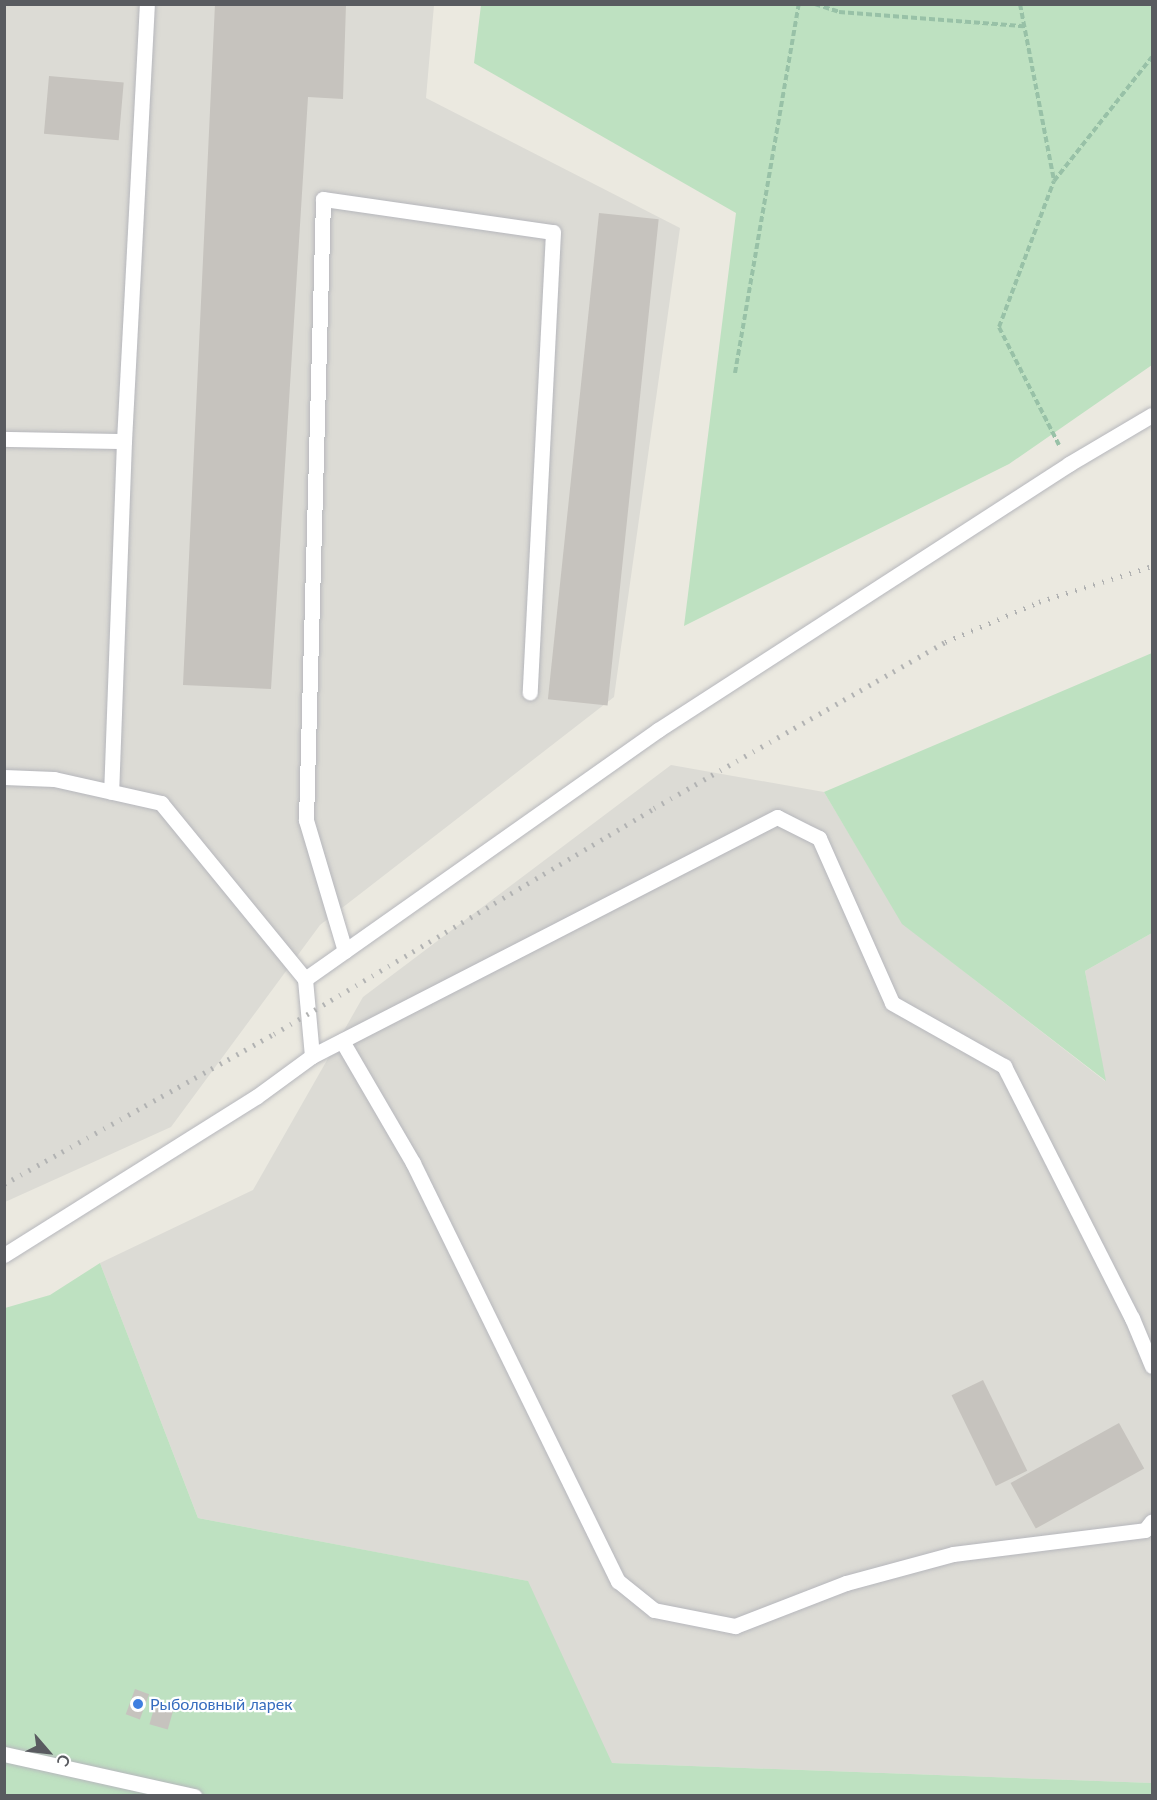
<!DOCTYPE html>
<html>
<head>
<meta charset="utf-8">
<style>
  body { margin:0 }
  #map { position:relative; width:1157px; height:1800px; overflow:hidden; background:#ebe9e0; font-family:Lato,sans-serif }
  div>[style] { position:absolute }
  [style*='--x'] { left:calc(var(--x)*1px); top:calc(var(--y)*1px); width:calc(var(--w)*1px); rotate:calc(var(--a)*1deg) }
  .industrial>* { inset:0; background:#dcdbd5 }
  .green>* { inset:0; background:#bee1c1 }
  .building>* { inset:0; background:#c6c3be; transform-origin:0 0 }
  .path>* { height:4px; margin-top:-2px; transform-origin:0; background:repeating-linear-gradient(90deg,#98c1a7 0 6px,transparent 0 9px) }
  .roads { filter:drop-shadow(0 0 2px #b6b7bc) drop-shadow(0 0 2px #b6b7bc) }
  .service>* { height:15px; margin:-7.5px; padding:0 7.5px; transform-origin:7.5px; border-radius:7.5px; background:#fff }
  .rail>* { height:4.5px; margin-top:-2.25px; transform-origin:0; background:repeating-linear-gradient(90deg,#b1b2b2 0 1.5px,transparent 0 9.5px) }
  .dots>* { width:16px; height:16px; translate:-50% -50%; box-sizing:border-box; border:3px solid #fff; border-radius:50% }
  span { translate:-50% -50%; white-space:nowrap; text-align:center; line-height:1.15; -webkit-text-stroke:4.5px #fff; paint-order:stroke }
  .shop-label { font-size:16px; color:#366cbe }
  .left { translate:0 -50%; text-align:left }
  .frame { position:absolute; inset:0; border:6px solid #595b60; pointer-events:none }
  .north { position:absolute; left:18px; top:1722px; width:60px; height:60px; -webkit-text-stroke:4px #fff; paint-order:stroke; rotate:118deg; font-size:16px; font-weight:700; line-height:24px; text-align:center; color:#595b60 }
  .north::after { content:''; display:block; margin:auto; width:21px; height:27px; background:#595b60; clip-path:polygon(50% 0,100% 100%,50% 72%,0 100%) }
</style>
</head>
<body>
<div id="map">
  <div class="industrial">
    <i style="clip-path:polygon(4px 5px,434px 5px,426px 98px,680px 228px,614px 697px,320px 925px,171px 1127px,5px 1202px)"></i>
    <i style="clip-path:polygon(671px 765px,824px 792px,903px 924px,1105px 1081px,1085px 971px,1152px 933px,1152px 1783px,611px 1763px,527px 1581px,198px 1518px,100px 1263px,253px 1190px,363px 997px)"></i>
  </div>
  <div class="green">
    <i style="clip-path:polygon(481px 5px,1152px 5px,1152px 365px,1009px 464px,684px 626px,736px 213px,474px 63px)"></i>
    <i style="clip-path:polygon(1152px 653px,1152px 933px,1085px 971px,1106px 1081px,902px 924px,824px 792px)"></i>
    <i style="clip-path:polygon(100px 1263px,198px 1518px,528px 1581px,612px 1763px,1152px 1783px,1152px 1796px,5px 1796px,5px 1308px,50px 1295px)"></i>
  </div>
  <div class="building">
    <i style="clip-path:polygon(215px 4px,346px 4px,343px 99px,308px 97px,271px 689px,183px 685px)"></i>
    <i style="left:49px;top:76px;width:75px;height:58px;rotate:5deg"></i>
    <i style="left:599px;top:213px;width:60px;height:489px;rotate:6deg"></i>
    <i style="left:983px;top:1380px;width:101px;height:35px;rotate:64deg"></i>
    <i style="left:1119px;top:1423px;width:52px;height:124px;rotate:61deg"></i>
    <i style="left:135px;top:1689px;width:15px;height:27px;rotate:20deg"></i>
    <i style="left:155px;top:1705px;width:19px;height:20px;rotate:16deg"></i>
  </div>
  <div class="path">
    <i style="--x:815;--y:4;--w:25;--a:18"></i>
    <i style="--x:839;--y:12;--w:185;--a:4.4"></i>
    <i style="--x:1020;--y:4;--w:180;--a:79.1"></i>
    <i style="--x:735;--y:373;--w:375;--a:-80.2"></i>
    <i style="--x:1059;--y:445;--w:132;--a:-117"></i>
    <i style="--x:999;--y:327;--w:156;--a:-69.4"></i>
    <i style="--x:1054;--y:181;--w:158;--a:-51.7"></i>
  </div>
  <div class="roads">
    <div class="service">
      <i style="--x:4;--y:439;--w:120;--a:1"></i>
      <i style="--x:124;--y:441;--w:351;--a:92.1"></i>
      <i style="--x:124;--y:441;--w:438;--a:-87"></i>
      <i style="--x:4;--y:777;--w:50;--a:2.3"></i>
      <i style="--x:54;--y:779;--w:110;--a:12.6"></i>
      <i style="--x:161;--y:803;--w:227;--a:50.7"></i>
      <i style="--x:345;--y:951;--w:137;--a:-106.6"></i>
      <i style="--x:306;--y:820;--w:621;--a:-88.43"></i>
      <i style="--x:323;--y:199;--w:232;--a:8.2"></i>
      <i style="--x:553;--y:232;--w:461;--a:92.9"></i>
      <i style="--x:342;--y:1041;--w:141;--a:59.8"></i>
      <i style="--x:413;--y:1163;--w:466;--a:63.9"></i>
      <i style="--x:618;--y:1581;--w:46;--a:38.9"></i>
      <i style="--x:654;--y:1610;--w:83;--a:11.2"></i>
      <i style="--x:735;--y:1626;--w:119;--a:-21.2"></i>
      <i style="--x:846;--y:1583;--w:111;--a:-15.2"></i>
      <i style="--x:953;--y:1554;--w:193;--a:-7.1"></i>
      <i style="--x:1145;--y:1530;--w:11;--a:-52"></i>
      <i style="--x:312;--y:1056;--w:523;--a:-27.2"></i>
      <i style="--x:777;--y:817;--w:47;--a:26.6"></i>
      <i style="--x:819;--y:838;--w:180;--a:66.1"></i>
      <i style="--x:892;--y:1003;--w:129;--a:29.4"></i>
      <i style="--x:1004;--y:1066;--w:283;--a:63.1"></i>
      <i style="--x:1132;--y:1318;--w:52;--a:67.4"></i>
      <i style="--x:4;--y:1255;--w:297;--a:-32.1"></i>
      <i style="--x:256;--y:1097;--w:69;--a:-36.2"></i>
      <i style="--x:312;--y:1056;--w:77;--a:-95.2"></i>
      <i style="--x:305;--y:979;--w:432;--a:-35.2"></i>
      <i style="--x:658;--y:730;--w:490;--a:-32.9"></i>
      <i style="--x:1069;--y:464;--w:96;--a:-30.6"></i>
      <i style="--x:4;--y:1754;--w:195;--a:12.5"></i>
    </div>
  </div>
  <div class="rail">
    <i style="--x:4;--y:1184;--w:309;--a:-29.1"></i>
    <i style="--x:274;--y:1034;--w:442;--a:-30.7"></i>
    <i style="--x:654;--y:808;--w:335;--a:-29.7"></i>
    <i style="--x:945;--y:642;--w:102;--a:-23.1"></i>
    <i style="--x:1039;--y:602;--w:119;--a:-17.7"></i>
  </div>
  <div class="dots">
    <i style="left:138px;top:1704px;background:#3f7fe0"></i>
  </div>
  <div class="shop-label">
    <span class="left" style="left:150px;top:1704px">Рыболовный ларек</span>
  </div>
  <div class="frame"></div>
  <div class="north">С</div>
</div>
</body>
</html>
